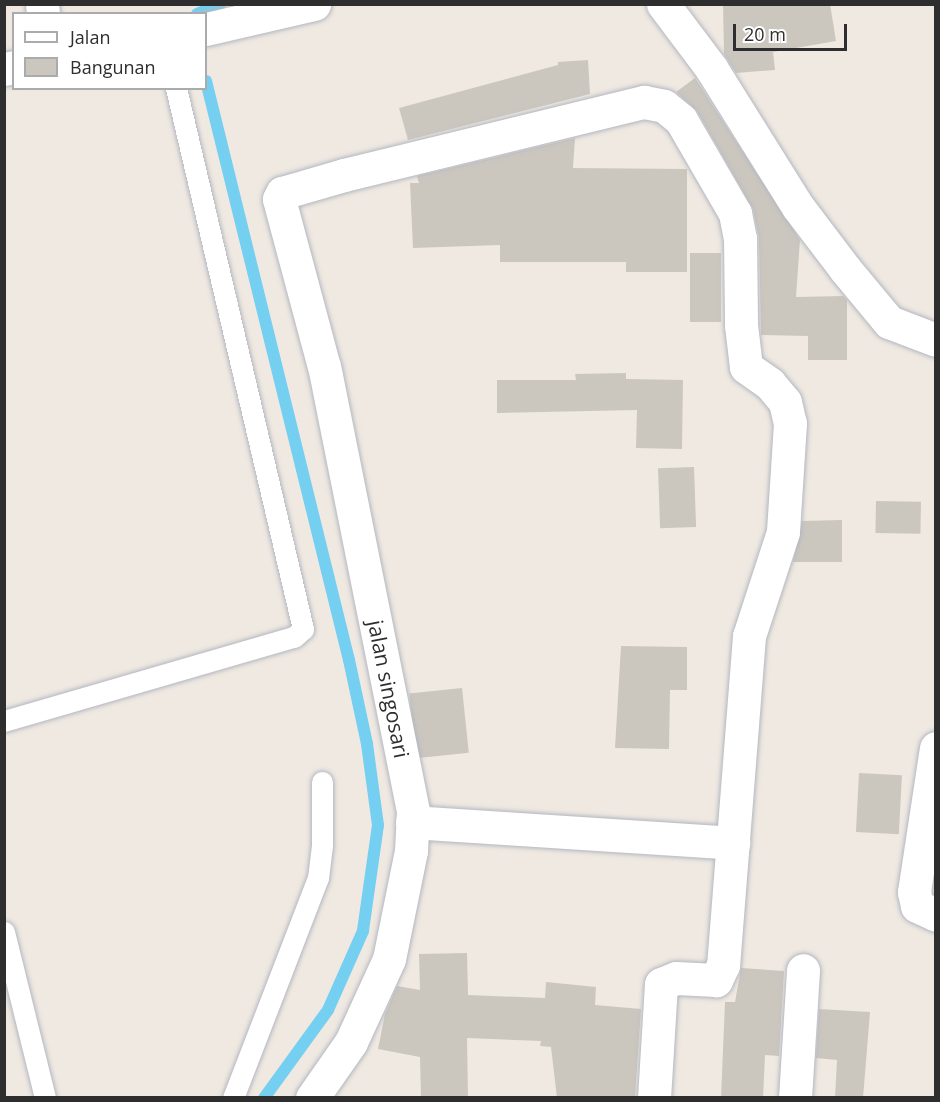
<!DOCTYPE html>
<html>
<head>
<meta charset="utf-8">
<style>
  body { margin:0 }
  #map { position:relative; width:940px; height:1102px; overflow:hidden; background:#efe9e1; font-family:"Open Sans",sans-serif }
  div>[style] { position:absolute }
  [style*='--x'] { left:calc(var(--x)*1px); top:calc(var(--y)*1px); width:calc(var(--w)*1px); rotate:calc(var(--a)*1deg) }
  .stream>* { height:12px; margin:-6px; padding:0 6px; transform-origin:6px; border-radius:6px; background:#75cff0 }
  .building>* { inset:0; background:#cbc7bf; transform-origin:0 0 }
  .roads { filter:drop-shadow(0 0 2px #b4b7c1) drop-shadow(0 0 2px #b4b7c1) }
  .lane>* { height:21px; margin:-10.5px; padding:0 10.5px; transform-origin:10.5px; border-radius:10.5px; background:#fff }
  .street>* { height:33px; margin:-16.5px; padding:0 16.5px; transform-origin:16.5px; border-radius:16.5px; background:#fff }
  .secondary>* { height:33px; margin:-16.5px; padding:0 16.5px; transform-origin:16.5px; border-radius:16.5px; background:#fff }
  span { translate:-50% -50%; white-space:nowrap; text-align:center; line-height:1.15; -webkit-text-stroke:5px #fff; paint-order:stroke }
  .street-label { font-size:21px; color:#2e2e2e }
  .frame { position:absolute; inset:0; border:6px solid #2e2e2e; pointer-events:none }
  .legend { position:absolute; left:12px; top:12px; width:195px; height:78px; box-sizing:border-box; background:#fff; border:2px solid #ababab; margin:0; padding:8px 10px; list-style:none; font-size:18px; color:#2e2e2e }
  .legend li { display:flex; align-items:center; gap:12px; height:30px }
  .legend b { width:30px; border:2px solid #ababab }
  .scale { position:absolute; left:733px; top:24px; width:114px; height:27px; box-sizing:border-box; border:3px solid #2e2e2e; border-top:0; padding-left:8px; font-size:18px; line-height:21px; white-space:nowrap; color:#2e2e2e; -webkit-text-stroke:4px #fff; paint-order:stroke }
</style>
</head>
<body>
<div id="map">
  <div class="stream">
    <i style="--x:197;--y:14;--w:25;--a:-23"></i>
    <i style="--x:206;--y:81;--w:596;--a:76.13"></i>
    <i style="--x:349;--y:660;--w:86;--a:77.9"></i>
    <i style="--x:367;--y:744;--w:82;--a:82.3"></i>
    <i style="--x:378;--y:825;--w:107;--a:98.1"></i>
    <i style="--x:363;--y:931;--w:86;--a:113.9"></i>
    <i style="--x:328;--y:1010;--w:109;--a:126"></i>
  </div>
  <div class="building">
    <i style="clip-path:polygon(723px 4px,830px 4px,836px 41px,773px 52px,775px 70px,736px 73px,724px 54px)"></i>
    <i style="clip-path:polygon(588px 60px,590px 94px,408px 140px,399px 108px,558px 65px,558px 62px)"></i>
    <i style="clip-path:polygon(695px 78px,800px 240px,796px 297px,843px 296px,847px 300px,847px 360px,808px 360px,808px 336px,761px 335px,759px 238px,753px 209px,697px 111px,676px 92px)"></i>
    <i style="clip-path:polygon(575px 138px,573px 168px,687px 169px,687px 272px,626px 272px,626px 262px,500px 262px,500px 245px,413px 248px,410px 183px,419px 183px,417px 176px)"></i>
    <i style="left:690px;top:253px;width:31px;height:69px"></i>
    <i style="clip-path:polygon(626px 373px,626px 379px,683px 380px,682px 449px,636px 448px,637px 410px,497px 413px,497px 380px,576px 380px,575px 374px)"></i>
    <i style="left:694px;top:467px;width:60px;height:36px;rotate:88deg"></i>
    <i style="left:876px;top:501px;width:45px;height:32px;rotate:1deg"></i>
    <i style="clip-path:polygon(842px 520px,842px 562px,793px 562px,802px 521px)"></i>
    <i style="clip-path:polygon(621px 646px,687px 647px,687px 690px,670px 690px,669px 749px,615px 748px)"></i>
    <i style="left:462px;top:688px;width:65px;height:53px;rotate:84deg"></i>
    <i style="left:859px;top:773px;width:43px;height:59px;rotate:3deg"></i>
    <i style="clip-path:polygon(467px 953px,468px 995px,545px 998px,546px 982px,596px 987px,595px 1005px,641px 1009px,635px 1098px,557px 1098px,551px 1047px,540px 1046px,541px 1041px,467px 1038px,468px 1098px,421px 1098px,420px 1057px,378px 1049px,385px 1014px,397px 986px,420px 990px,419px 954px)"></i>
    <i style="clip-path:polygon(741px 968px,784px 971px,779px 1056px,765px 1055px,763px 1098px,721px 1098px,725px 1002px,735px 1002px)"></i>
    <i style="clip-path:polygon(819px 1009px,870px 1012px,863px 1098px,835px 1098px,837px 1060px,816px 1058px)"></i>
  </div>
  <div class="roads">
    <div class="lane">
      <i style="--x:4;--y:721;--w:302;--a:-16.2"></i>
      <i style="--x:294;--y:637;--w:12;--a:-42"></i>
      <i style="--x:303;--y:629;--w:556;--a:-103.21"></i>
      <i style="--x:4;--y:932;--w:171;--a:76.1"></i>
      <i style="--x:233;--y:1098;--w:236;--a:-68.9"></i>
      <i style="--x:318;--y:878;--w:32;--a:-83"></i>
      <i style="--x:322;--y:846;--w:64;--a:-90"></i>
    </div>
    <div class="street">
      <i style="--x:42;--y:4;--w:10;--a:84"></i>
      <i style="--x:663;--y:4;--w:80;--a:53.1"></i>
      <i style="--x:711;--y:68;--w:164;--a:58"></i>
      <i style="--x:798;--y:207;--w:78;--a:52.8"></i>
      <i style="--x:845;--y:269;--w:69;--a:50.3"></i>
      <i style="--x:889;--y:322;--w:50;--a:21"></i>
      <i style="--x:936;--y:748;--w:146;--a:98.7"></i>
      <i style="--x:914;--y:892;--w:14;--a:78"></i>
      <i style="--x:917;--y:906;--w:21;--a:25"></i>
      <i style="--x:412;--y:822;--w:322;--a:3.7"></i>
      <i style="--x:312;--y:1098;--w:68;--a:-55.1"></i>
      <i style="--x:351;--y:1042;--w:91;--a:-65.4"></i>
      <i style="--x:389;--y:959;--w:110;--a:-78.5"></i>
      <i style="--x:411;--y:851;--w:40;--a:-87.1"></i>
      <i style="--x:413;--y:811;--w:453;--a:-101.3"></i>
      <i style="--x:324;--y:367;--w:174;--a:-105"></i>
      <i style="--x:279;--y:199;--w:7;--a:-63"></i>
      <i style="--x:282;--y:193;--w:65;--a:-16.2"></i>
      <i style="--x:344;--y:175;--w:309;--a:-13.7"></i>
      <i style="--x:644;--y:102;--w:20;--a:11"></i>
      <i style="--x:664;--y:106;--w:22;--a:39"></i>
      <i style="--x:681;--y:120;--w:108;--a:59.9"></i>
      <i style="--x:735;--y:213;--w:25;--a:79"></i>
      <i style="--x:740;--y:238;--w:87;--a:89.3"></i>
      <i style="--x:741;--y:325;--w:42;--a:83.2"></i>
      <i style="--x:746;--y:367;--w:29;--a:35"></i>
      <i style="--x:770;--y:384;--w:23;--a:50"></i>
      <i style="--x:785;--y:402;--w:22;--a:77"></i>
      <i style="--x:790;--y:423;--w:109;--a:93.7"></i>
      <i style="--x:783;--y:532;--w:109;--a:108.1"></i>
      <i style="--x:749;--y:636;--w:330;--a:94.5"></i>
      <i style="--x:723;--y:965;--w:17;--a:115"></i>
      <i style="--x:716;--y:980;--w:40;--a:-177.1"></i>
      <i style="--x:676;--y:978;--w:16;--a:158"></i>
      <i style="--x:661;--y:984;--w:114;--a:93.5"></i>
      <i style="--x:795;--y:1098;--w:128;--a:-86.4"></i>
    </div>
    <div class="secondary">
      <i style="--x:206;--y:29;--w:111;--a:-13"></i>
      <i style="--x:4;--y:69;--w:10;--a:-11"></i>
    </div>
  </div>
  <div class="street-label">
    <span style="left:389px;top:689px;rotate:79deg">jalan singosari</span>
  </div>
  <div class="frame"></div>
  <ul class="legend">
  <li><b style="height:8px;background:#fff"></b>Jalan</li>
  <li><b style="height:16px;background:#cbc7bf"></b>Bangunan</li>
  </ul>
  <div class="scale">20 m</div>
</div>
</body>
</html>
